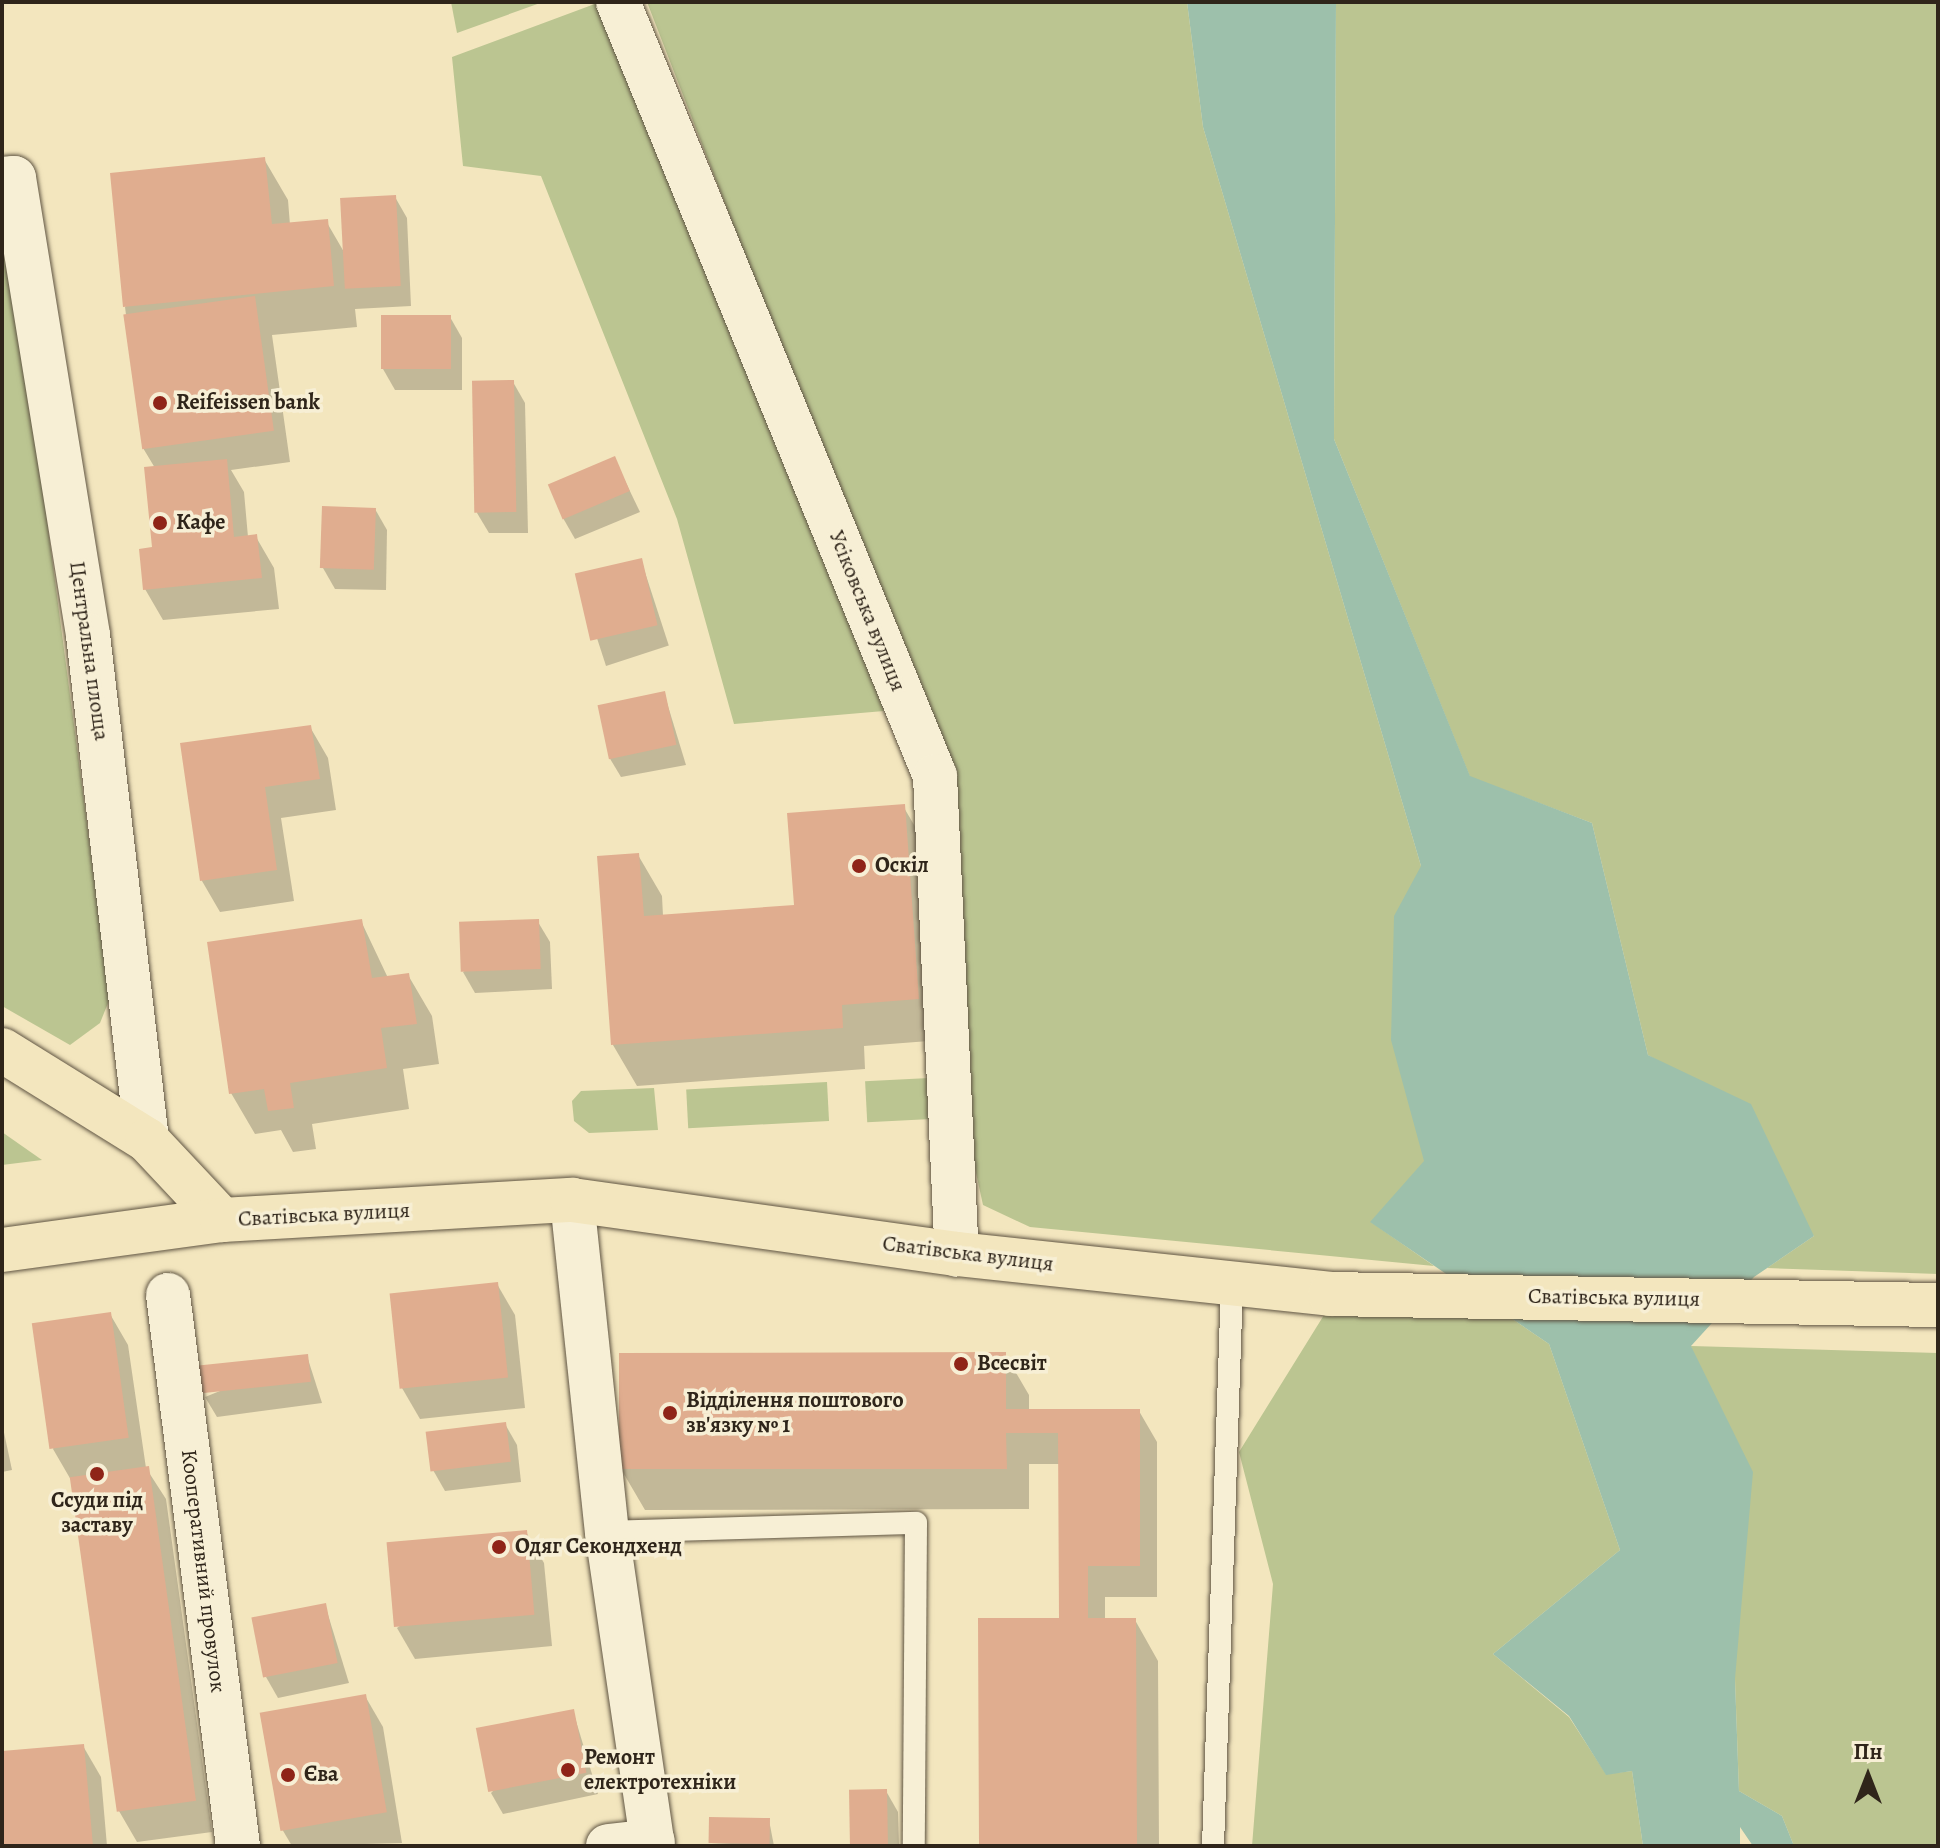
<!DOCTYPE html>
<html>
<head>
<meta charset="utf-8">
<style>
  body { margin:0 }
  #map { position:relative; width:1940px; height:1848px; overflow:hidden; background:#f3e6be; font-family:Alegreya,serif }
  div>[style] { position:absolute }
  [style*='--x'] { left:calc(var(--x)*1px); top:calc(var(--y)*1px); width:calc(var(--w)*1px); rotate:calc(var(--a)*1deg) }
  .green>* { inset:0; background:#bbc591; transform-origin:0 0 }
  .water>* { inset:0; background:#9dc0ab }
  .shadow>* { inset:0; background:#0003; transform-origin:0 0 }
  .building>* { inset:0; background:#e0ad8f; transform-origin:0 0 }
  .roads { filter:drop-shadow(0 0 2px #605543) drop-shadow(0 0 2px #605543) }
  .service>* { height:22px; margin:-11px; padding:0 11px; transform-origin:11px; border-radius:11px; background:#f7efd5 }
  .minor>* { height:44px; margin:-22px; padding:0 22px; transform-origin:22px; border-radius:22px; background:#f7efd5 }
  .primary>* { height:44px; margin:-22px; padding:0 22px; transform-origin:22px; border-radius:22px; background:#f3e6be }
  .dots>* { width:22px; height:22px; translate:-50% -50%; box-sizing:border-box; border:4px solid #f7efd5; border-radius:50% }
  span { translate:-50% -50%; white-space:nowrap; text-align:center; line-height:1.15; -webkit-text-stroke:7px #f7efd5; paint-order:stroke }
  .poi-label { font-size:22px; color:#2f251a; font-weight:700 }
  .left { translate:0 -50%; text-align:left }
  .street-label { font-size:22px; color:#2f251a }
  .frame { position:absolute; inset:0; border:4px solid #2f251a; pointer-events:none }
  .north { position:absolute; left:1828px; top:1736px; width:80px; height:80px; -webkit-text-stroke:6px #f7efd5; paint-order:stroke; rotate:0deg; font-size:22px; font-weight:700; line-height:32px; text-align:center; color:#2f251a }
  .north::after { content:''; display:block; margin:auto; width:28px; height:36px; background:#2f251a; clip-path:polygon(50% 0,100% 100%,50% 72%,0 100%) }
</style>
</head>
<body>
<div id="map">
  <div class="green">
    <i style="clip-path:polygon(451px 2px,543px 2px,457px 33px)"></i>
    <i style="clip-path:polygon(600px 2px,907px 709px,734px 724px,677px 519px,541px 176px,463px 166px,452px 57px)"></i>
    <i style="clip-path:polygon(647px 2px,1187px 2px,1203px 127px,1421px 866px,1425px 1162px,1371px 1222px,1434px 1266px,1030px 1227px,983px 1205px,973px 1159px,955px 863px,741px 245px)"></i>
    <i style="clip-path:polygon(1336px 2px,1938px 2px,1938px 1274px,1767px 1268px,1814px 1236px,1693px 1081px,1648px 1055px,1592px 823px,1470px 777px,1334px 439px)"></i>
    <i style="clip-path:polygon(2px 179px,110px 998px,100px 1023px,70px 1045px,2px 1006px)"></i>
    <i style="left:929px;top:1078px;width:41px;height:64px;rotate:87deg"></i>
    <i style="left:827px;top:1082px;width:39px;height:141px;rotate:87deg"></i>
    <i style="clip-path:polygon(654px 1088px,658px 1130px,589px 1133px,574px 1121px,572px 1101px,581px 1091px)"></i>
    <i style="clip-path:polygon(2px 1132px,42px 1160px,2px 1165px)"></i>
    <i style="clip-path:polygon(1324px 1315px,1511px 1318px,1549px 1344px,1620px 1550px,1493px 1654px,1569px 1717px,1606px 1774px,1632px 1771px,1643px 1846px,1252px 1846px,1273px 1584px,1239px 1452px)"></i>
    <i style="clip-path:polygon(1691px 1346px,1938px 1353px,1938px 1846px,1794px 1846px,1782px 1816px,1739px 1791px,1735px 1679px)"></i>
  </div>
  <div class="water">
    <i style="clip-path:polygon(1187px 2px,1336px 2px,1334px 439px,1470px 776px,1592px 823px,1648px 1055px,1751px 1104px,1814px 1236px,1754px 1277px,1691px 1346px,1753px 1472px,1735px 1679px,1739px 1791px,1782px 1816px,1794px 1846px,1753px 1846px,1740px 1827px,1740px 1846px,1643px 1846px,1632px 1771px,1606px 1775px,1569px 1716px,1493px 1654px,1620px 1550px,1549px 1344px,1370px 1222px,1424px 1161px,1391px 1040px,1394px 916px,1421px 866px,1203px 127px)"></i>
  </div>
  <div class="shadow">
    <i style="clip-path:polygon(264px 159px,288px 200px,290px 225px,326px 221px,344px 252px,395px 197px,407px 218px,411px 306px,355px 309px,357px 327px,272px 335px,290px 462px,231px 470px,244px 492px,248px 537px,256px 537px,274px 568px,279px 609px,163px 620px,145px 589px,154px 549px,155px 468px,143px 448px,125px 307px)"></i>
    <i style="clip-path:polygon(450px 317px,462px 338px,462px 390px,395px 390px,383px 369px)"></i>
    <i style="clip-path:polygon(513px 382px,525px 403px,528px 533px,489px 533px,477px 513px)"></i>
    <i style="clip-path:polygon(614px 458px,640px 512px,575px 539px,563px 518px)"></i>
    <i style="clip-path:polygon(375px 509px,387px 530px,386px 590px,335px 589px,323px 568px)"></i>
    <i style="left:641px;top:560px;width:90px;height:66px;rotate:72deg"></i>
    <i style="clip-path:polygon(664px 693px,686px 765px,621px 777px,609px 757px)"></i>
    <i style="clip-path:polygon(310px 727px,328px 758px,336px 810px,281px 818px,294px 901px,220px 912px,202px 881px,182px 745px)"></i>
    <i style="clip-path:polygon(903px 806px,927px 847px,942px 1040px,864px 1046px,865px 1069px,637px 1086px,613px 1045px,600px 858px,638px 855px,662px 896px,663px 916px,796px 906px)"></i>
    <i style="clip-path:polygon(361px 921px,388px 978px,408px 975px,432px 1016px,439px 1064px,403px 1069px,409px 1109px,312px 1124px,316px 1149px,293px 1152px,281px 1130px,255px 1134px,231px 1093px)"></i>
    <i style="clip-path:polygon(538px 922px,550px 942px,552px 989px,475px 993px,463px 972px)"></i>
    <i style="clip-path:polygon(497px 1284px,515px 1315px,525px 1408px,420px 1419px,402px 1388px)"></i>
    <i style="clip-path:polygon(110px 1314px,128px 1345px,146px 1468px,166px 1499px,212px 1832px,137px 1842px,119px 1811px,71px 1480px,53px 1449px)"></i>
    <i style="clip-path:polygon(1005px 1354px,1029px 1395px,1029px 1411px,1139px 1411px,1157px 1442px,1157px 1597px,1105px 1597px,1105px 1620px,1135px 1620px,1158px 1661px,1159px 1846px,981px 1846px,1061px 1620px,1060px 1464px,1029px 1464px,1029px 1509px,645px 1510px,621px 1469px)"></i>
    <i style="clip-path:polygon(307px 1356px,322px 1403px,217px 1417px,205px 1397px)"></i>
    <i style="clip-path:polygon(2px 1423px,12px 1470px,2px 1472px)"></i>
    <i style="clip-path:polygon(505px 1424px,517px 1445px,521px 1482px,445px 1491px,433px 1470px)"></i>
    <i style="clip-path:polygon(526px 1532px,544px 1563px,552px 1646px,415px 1659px,397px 1628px)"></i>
    <i style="clip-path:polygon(325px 1605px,349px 1683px,278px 1698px,266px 1677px)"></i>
    <i style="clip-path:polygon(365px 1696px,383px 1727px,402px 1843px,292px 1846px,282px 1829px)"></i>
    <i style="clip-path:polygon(573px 1711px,598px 1794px,503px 1814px,491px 1793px)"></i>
    <i style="clip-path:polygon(83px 1746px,101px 1777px,107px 1846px,2px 1846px,2px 1754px)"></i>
    <i style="clip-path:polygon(886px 1791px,898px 1812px,899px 1846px,851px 1846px)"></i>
    <i style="clip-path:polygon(769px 1820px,774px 1846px,711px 1843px)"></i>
  </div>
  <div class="building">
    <i style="clip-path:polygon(265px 157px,272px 224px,328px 219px,334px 286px,123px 307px,110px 173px)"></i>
    <i style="left:396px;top:195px;width:91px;height:56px;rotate:87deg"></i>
    <i style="left:255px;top:296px;width:136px;height:133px;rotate:82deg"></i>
    <i style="left:381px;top:315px;width:70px;height:54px"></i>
    <i style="left:514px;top:380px;width:132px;height:42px;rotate:89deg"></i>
    <i style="left:615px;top:456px;width:38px;height:73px;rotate:67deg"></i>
    <i style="clip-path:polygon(227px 459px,234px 537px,257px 534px,262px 578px,143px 590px,139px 549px,152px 547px,144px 467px)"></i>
    <i style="left:322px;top:506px;width:54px;height:62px;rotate:2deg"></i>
    <i style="left:642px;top:558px;width:69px;height:69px;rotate:77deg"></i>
    <i style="left:665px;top:691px;width:55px;height:69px;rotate:78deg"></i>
    <i style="clip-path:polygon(311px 725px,320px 779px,265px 787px,277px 870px,200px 881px,180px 743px)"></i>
    <i style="clip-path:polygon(905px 804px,919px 999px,842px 1005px,843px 1028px,611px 1045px,597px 856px,639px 853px,644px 916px,794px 905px,787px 813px)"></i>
    <i style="clip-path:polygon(362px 919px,372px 978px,409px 973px,417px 1024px,381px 1028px,387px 1068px,290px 1083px,294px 1108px,268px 1111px,264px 1089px,229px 1094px,207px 942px)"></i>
    <i style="left:539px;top:919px;width:50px;height:80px;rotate:88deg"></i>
    <i style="left:498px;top:1282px;width:96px;height:109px;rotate:84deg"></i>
    <i style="left:111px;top:1312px;width:127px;height:80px;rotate:82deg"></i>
    <i style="clip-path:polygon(1006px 1352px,1006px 1409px,1140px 1409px,1140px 1566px,1088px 1566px,1088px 1618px,1136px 1618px,1137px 1846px,979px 1846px,978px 1618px,1059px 1618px,1058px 1433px,1006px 1433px,1007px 1469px,619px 1469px,619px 1353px)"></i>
    <i style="left:308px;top:1354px;width:28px;height:110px;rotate:84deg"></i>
    <i style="left:506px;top:1422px;width:40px;height:81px;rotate:83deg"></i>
    <i style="left:149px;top:1466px;width:338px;height:80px;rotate:82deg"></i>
    <i style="left:527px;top:1530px;width:85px;height:141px;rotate:85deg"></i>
    <i style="left:326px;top:1603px;width:61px;height:76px;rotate:79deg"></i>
    <i style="left:366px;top:1694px;width:120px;height:108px;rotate:80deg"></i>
    <i style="left:574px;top:1709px;width:65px;height:100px;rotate:79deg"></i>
    <i style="clip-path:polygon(84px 1744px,93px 1846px,2px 1846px,2px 1751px)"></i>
    <i style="left:887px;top:1789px;width:57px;height:38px;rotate:89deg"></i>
    <i style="left:709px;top:1817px;width:61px;height:26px;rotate:1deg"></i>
  </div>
  <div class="roads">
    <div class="service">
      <i style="--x:607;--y:1532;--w:309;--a:-1.7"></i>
      <i style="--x:916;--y:1523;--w:323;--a:90.4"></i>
      <i style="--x:1213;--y:1846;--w:562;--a:-88.06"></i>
    </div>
    <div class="minor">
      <i style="--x:618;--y:2;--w:836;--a:67.73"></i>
      <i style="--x:935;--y:776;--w:479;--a:87.4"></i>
      <i style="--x:2;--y:179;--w:12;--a:-5"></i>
      <i style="--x:14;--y:178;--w:463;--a:80.8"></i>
      <i style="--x:88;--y:635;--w:508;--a:83.34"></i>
      <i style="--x:572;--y:1200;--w:334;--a:84"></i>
      <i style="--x:607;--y:1532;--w:317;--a:81.7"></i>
      <i style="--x:168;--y:1295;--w:555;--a:82.76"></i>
      <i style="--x:608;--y:1846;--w:45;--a:-6.3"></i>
    </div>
    <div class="primary">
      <i style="--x:2;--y:1050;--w:171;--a:31.8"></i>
      <i style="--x:147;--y:1140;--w:110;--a:46.8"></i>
      <i style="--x:2;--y:1250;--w:222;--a:-7.8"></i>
      <i style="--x:222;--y:1220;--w:351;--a:-3.3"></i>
      <i style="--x:572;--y:1200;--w:389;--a:8"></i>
      <i style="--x:957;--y:1254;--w:375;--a:6.1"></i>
      <i style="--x:1330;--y:1294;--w:608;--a:1.04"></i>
    </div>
  </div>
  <div class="dots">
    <i style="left:160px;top:403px;background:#8f2418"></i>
    <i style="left:160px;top:523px;background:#8f2418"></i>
    <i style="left:859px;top:866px;background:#8f2418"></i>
    <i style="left:961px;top:1364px;background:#8f2418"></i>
    <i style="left:670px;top:1413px;background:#8f2418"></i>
    <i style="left:97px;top:1474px;background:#8f2418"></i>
    <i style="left:499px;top:1547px;background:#8f2418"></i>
    <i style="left:568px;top:1770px;background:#8f2418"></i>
    <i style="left:288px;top:1775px;background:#8f2418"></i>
  </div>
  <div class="poi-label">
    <span class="left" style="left:176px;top:403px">Reifeissen bank</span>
    <span class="left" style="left:176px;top:523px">Кафе</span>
    <span class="left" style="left:875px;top:866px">Оскіл</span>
    <span class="left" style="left:977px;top:1364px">Всесвіт</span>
    <span class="left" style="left:686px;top:1413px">Відділення поштового<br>зв'язку № 1</span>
    <span style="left:97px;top:1513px">Ссуди під<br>заставу</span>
    <span class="left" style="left:515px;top:1547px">Одяг Секондхенд</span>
    <span class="left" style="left:584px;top:1770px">Ремонт<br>електротехніки</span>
    <span class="left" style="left:304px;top:1775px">Єва</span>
  </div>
  <div class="street-label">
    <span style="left:867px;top:611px;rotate:68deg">Усіковська вулиця</span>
    <span style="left:89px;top:651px;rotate:82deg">Центральна площа</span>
    <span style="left:324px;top:1215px;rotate:-3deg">Сватівська вулиця</span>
    <span style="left:968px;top:1254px;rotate:7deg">Сватівська вулиця</span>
    <span style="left:1614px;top:1298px;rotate:1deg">Сватівська вулиця</span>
    <span style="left:203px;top:1571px;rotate:83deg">Кооперативний провулок</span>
  </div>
  <div class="frame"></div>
  <div class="north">Пн</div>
</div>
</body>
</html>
